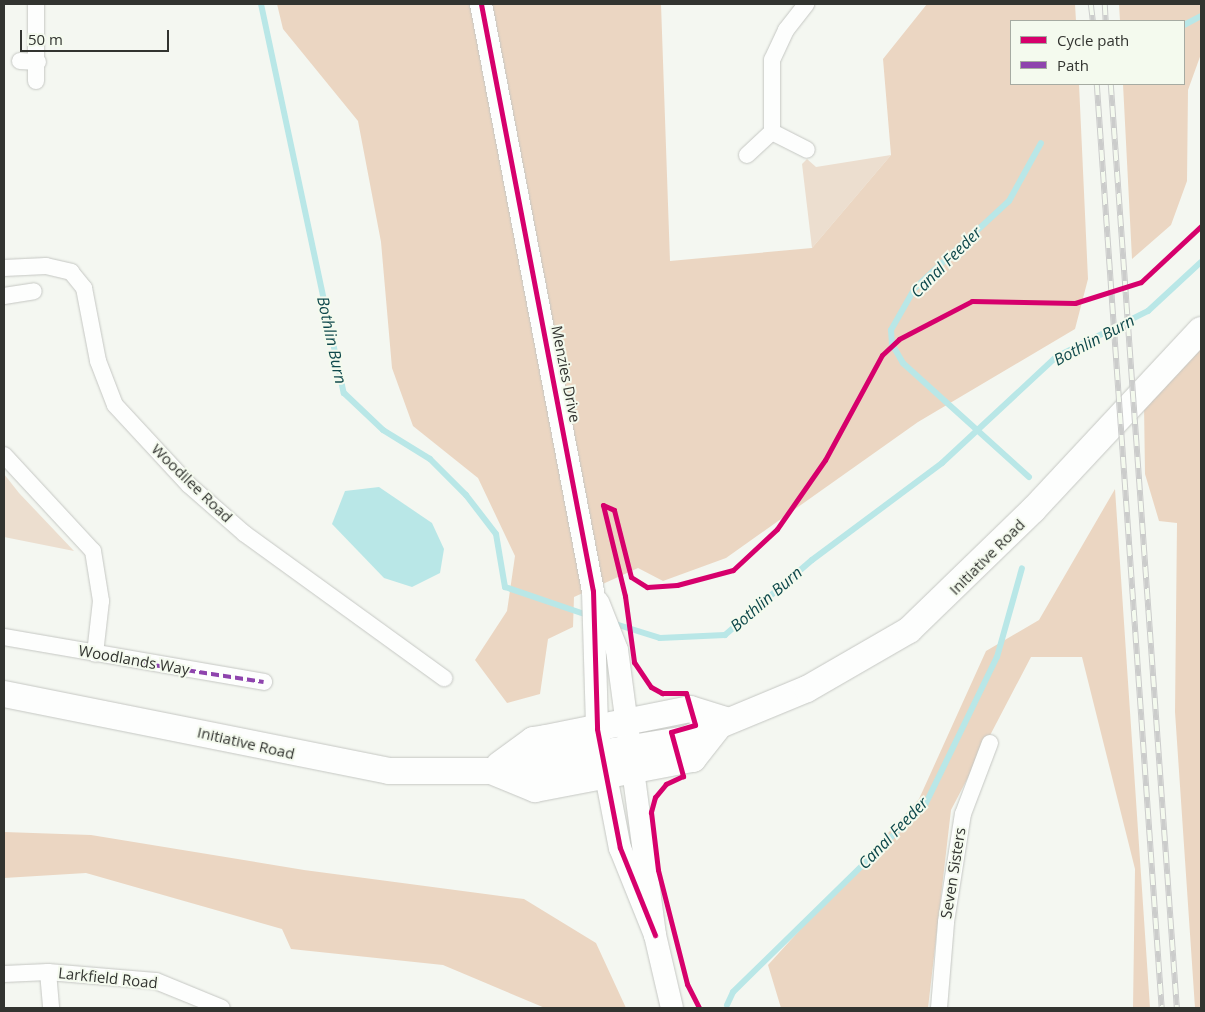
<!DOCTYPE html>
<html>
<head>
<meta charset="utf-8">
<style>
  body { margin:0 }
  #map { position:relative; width:1205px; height:1012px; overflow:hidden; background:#f4f7f1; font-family:"Open Sans",sans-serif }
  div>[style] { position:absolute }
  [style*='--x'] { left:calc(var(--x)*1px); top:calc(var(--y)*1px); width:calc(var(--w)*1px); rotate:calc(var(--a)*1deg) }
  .green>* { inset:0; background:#ecdecf }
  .forest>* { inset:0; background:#ebd6c2 }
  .water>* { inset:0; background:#b9e7e7 }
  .stream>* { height:6px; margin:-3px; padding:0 3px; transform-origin:3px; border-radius:3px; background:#b9e7e7 }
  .roads { filter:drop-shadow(0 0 1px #c5c7c3) drop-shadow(0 0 1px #c5c7c3) }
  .street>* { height:16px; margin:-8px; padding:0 8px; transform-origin:8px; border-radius:8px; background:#fdfefd }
  .secondary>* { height:22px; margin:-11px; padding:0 11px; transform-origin:11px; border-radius:11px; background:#fdfefd }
  .primary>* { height:26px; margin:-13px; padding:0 13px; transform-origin:13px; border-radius:13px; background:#fdfefd }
  .rail>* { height:5.5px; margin-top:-2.75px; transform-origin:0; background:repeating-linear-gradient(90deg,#f4faee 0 11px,#cbcccb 0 22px); box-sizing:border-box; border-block:1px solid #cbcccb }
  .quiet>* { height:4px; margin-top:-2px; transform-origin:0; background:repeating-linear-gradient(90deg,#8e44ad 0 8px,transparent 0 12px) }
  .cycleway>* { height:5px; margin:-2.5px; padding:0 2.5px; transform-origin:2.5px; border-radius:2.5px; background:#d6006c }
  span { translate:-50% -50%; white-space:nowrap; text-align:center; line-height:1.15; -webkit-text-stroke:4px #f4faee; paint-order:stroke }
  .street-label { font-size:15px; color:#323430 }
  .water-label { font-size:16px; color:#0e484b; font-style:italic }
  .frame { position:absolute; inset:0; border:5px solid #323430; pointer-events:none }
  .legend { position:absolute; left:1010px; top:20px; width:175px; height:65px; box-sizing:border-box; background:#f4faee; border:1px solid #a6aba2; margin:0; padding:6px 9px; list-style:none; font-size:15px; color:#323430 }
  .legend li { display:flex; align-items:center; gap:10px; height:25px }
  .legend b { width:25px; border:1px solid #a6aba2 }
  .scale { position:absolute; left:20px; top:30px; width:149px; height:22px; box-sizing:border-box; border:2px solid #323430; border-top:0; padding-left:6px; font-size:15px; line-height:18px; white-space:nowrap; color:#323430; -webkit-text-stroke:4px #f4faee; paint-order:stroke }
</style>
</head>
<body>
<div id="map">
  <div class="green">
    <i style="clip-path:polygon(891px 155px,812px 248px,802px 164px,807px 159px,816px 167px)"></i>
    <i style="clip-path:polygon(4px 474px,19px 493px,74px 551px,4px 537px)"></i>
  </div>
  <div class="forest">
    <i style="clip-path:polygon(277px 4px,661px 4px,670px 261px,812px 248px,891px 155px,883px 59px,927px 4px,1075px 4px,1076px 21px,1011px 21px,1011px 84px,1079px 84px,1088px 279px,1075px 329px,918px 422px,726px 558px,663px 581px,638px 568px,574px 597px,573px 627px,548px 639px,540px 694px,507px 703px,475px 660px,507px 611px,515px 556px,478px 478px,413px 426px,392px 368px,381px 242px,358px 121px,283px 29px)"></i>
    <i style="clip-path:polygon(1119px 4px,1201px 4px,1201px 54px,1188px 90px,1187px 181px,1171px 225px,1132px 259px,1123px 84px,1184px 84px,1184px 21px,1120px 21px)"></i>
    <i style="clip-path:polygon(1201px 349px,1201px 1008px,1195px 1008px,1175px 712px,1177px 523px,1159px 521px,1145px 474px,1144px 405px)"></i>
    <i style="clip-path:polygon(1115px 489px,1150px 1008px,1133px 1008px,1135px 869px,1082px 657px,1031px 657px,951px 810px,928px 1008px,781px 1008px,768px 965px,919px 799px,986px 651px,1039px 620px)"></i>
    <i style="clip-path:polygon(4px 832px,91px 835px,304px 870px,524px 899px,596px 943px,626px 1008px,545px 1008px,443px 965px,291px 949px,282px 929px,86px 873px,4px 878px)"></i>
  </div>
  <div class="water">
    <i style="clip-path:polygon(379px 487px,432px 523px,444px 549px,440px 573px,412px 587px,384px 578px,332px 524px,345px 491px)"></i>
  </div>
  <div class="stream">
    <i style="--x:261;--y:4;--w:398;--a:78"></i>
    <i style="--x:344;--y:393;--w:54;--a:43.5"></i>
    <i style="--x:383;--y:430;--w:55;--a:31.7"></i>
    <i style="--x:430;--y:459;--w:51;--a:45"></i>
    <i style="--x:466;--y:495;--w:49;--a:52.4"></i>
    <i style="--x:496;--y:534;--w:54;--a:80.4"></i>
    <i style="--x:505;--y:587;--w:90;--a:18.8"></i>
    <i style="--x:1184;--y:25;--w:19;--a:-28"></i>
    <i style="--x:1029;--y:477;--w:170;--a:-137.9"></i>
    <i style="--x:903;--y:363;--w:22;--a:-120"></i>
    <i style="--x:892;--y:344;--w:14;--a:-94"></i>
    <i style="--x:891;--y:330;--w:48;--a:-60.3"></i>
    <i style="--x:915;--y:288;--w:128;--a:-42.8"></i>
    <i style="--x:1009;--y:201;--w:66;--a:-61.1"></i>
    <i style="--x:612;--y:623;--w:50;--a:17.4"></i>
    <i style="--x:660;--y:638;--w:65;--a:-2.6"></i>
    <i style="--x:725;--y:635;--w:115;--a:-40.8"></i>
    <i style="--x:812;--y:560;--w:162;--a:-36.7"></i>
    <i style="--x:942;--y:463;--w:156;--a:-42.9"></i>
    <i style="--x:1056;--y:357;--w:103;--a:-26.6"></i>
    <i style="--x:1148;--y:311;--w:72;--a:-42.8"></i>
    <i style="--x:727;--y:1005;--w:14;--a:-65"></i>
    <i style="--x:733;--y:992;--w:270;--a:-44.4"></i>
    <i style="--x:926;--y:803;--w:162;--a:-64.1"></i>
    <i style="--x:997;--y:657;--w:92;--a:-74.3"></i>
  </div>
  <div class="roads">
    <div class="street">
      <i style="--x:20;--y:61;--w:18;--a:3"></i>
      <i style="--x:36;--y:81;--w:77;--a:-90"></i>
      <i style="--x:772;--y:132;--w:72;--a:-90"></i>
      <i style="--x:772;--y:60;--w:33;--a:-65"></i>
      <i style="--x:786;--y:30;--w:33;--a:-52"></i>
      <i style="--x:747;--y:155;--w:34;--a:-43"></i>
      <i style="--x:772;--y:132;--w:39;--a:27"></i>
      <i style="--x:4;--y:268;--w:42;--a:-2.7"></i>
      <i style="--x:46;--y:266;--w:26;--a:13"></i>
      <i style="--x:71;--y:272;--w:21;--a:51"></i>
      <i style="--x:84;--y:288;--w:74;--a:79.1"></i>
      <i style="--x:98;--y:361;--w:47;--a:68.9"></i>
      <i style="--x:115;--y:405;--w:109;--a:47.2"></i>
      <i style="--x:189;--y:485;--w:74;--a:41.2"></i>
      <i style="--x:245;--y:534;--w:246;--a:35.9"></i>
      <i style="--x:4;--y:296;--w:30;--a:-9"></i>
      <i style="--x:4;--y:455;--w:131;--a:47.2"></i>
      <i style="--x:93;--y:551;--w:51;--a:80.9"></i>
      <i style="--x:101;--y:601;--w:53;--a:96.5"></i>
      <i style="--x:4;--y:637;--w:264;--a:9.8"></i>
      <i style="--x:48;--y:972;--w:36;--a:85"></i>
      <i style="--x:4;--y:974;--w:44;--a:-2.6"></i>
      <i style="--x:48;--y:972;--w:108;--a:4.8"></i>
      <i style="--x:156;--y:981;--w:71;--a:22.2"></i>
      <i style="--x:939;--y:1008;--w:86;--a:-85.3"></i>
      <i style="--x:946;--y:922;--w:109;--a:-81.1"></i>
      <i style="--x:963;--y:814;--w:76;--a:-69.2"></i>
    </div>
    <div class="secondary">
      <i style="--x:481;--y:4;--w:598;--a:79.2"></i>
      <i style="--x:593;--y:591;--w:138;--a:88.3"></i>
      <i style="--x:597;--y:729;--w:121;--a:79.1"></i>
      <i style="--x:620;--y:848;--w:94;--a:68.1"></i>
      <i style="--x:598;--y:602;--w:52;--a:68.4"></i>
      <i style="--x:617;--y:650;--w:288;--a:82.4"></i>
      <i style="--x:655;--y:935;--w:75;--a:76.9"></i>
    </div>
    <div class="primary">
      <i style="--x:4;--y:694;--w:393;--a:11.3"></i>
      <i style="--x:389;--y:771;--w:102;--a:0"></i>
      <i style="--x:491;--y:771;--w:48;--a:22.2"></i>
      <i style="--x:535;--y:789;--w:161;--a:-10.8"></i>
      <i style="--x:693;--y:759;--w:42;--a:-51.8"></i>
      <i style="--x:499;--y:765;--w:42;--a:-36.3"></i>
      <i style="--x:533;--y:740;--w:13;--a:-9"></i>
      <i style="--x:546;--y:738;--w:147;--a:-11.4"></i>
      <i style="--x:690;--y:709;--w:37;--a:17"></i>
      <i style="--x:491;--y:771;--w:198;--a:-9.3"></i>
      <i style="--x:686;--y:739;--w:131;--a:-22.5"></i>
      <i style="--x:807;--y:689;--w:118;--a:-30"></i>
      <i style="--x:909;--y:630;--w:173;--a:-44.1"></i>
      <i style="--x:1033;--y:510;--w:246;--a:-47"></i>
    </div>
  </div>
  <div class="rail">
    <i style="--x:1091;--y:4;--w:17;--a:83"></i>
    <i style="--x:1105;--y:4;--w:17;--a:87"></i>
    <i style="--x:1097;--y:84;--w:926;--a:85.98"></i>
    <i style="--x:1111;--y:84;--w:926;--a:85.91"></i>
  </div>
  <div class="quiet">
    <i style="--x:140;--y:663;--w:125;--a:8.7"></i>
  </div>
  <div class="cycleway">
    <i style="--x:481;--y:4;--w:598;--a:79.2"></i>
    <i style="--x:593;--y:591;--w:138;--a:88.3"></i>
    <i style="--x:597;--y:729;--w:121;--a:79.1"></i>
    <i style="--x:620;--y:848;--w:94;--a:68.1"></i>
    <i style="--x:603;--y:505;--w:12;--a:24"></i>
    <i style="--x:614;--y:510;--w:69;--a:75.8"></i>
    <i style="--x:631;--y:577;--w:19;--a:32"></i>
    <i style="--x:647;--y:587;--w:30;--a:-4"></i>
    <i style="--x:677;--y:585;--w:58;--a:-15"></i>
    <i style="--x:733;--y:570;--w:60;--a:-43"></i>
    <i style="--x:777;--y:529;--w:84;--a:-55.2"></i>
    <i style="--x:825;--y:460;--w:119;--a:-61.5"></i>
    <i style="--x:882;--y:355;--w:23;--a:-43"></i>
    <i style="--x:899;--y:339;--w:82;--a:-27.5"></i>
    <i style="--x:972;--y:301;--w:103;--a:1.1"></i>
    <i style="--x:1075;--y:303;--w:69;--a:-17.7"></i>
    <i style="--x:1141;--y:282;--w:82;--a:-43"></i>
    <i style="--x:603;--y:505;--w:94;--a:76.4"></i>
    <i style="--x:625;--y:596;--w:67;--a:82.2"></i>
    <i style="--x:634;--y:662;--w:30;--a:56"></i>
    <i style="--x:651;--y:687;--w:13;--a:29"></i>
    <i style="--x:662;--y:693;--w:24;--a:0"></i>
    <i style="--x:686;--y:693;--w:33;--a:74"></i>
    <i style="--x:695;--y:725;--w:25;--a:164"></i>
    <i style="--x:671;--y:732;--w:46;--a:74.7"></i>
    <i style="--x:683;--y:776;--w:19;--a:155"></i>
    <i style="--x:666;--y:784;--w:17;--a:130"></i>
    <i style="--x:655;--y:797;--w:16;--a:105"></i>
    <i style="--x:651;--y:812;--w:58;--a:83.1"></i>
    <i style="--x:658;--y:870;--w:118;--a:75.7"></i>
    <i style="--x:687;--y:984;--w:27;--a:63"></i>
  </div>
  <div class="street-label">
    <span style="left:566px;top:374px;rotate:79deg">Menzies Drive</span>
    <span style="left:192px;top:483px;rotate:44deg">Woodilee Road</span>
    <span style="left:987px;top:557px;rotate:-45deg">Initiative Road</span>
    <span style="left:134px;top:660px;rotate:10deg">Woodlands Way</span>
    <span style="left:246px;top:743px;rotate:13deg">Initiative Road</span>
    <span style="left:953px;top:873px;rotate:-81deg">Seven Sisters</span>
    <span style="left:108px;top:978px;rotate:6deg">Larkfield Road</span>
  </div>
  <div class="water-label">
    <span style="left:946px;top:262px;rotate:-45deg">Canal Feeder</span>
    <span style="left:332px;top:340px;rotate:78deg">Bothlin Burn</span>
    <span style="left:1094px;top:340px;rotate:-28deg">Bothlin Burn</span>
    <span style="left:766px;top:599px;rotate:-41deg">Bothlin Burn</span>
    <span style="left:893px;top:833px;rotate:-46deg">Canal Feeder</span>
  </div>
  <div class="frame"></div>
  <ul class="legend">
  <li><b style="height:6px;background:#d6006c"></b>Cycle path</li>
  <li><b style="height:6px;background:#8e44ad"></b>Path</li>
  </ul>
  <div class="scale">50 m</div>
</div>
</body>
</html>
